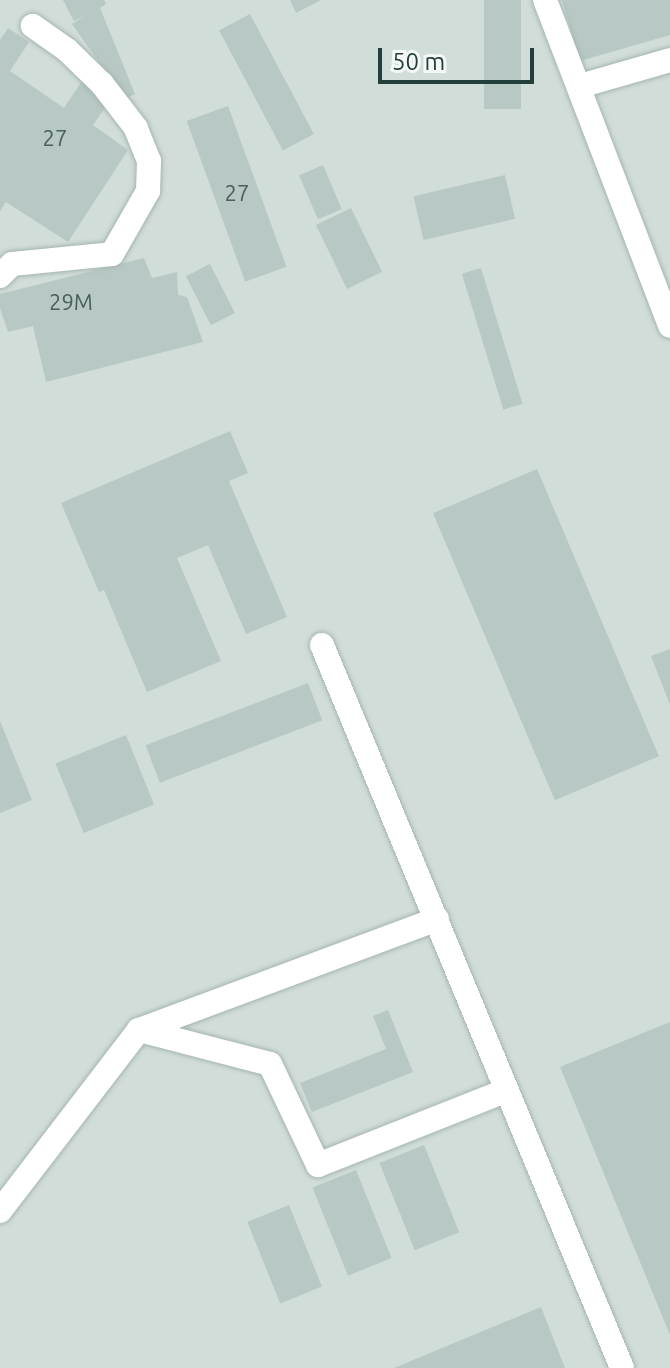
<!DOCTYPE html>
<html>
<head>
<meta charset="utf-8">
<style>
  body { margin:0 }
  #map { position:relative; width:670px; height:1368px; overflow:hidden; background:#e3edea; font-family:Ubuntu,sans-serif }
  div>[style] { position:absolute }
  [style*='--x'] { left:calc(var(--x)*1px); top:calc(var(--y)*1px); width:calc(var(--w)*1px); rotate:calc(var(--a)*1deg) }
  .built>* { inset:0; background:#d1ddd9; transform-origin:0 0 }
  .building>* { inset:0; background:#b8c8c4; transform-origin:0 0 }
  .roads { filter:drop-shadow(0 0 2px #a5b5b2) drop-shadow(0 0 2px #a5b5b2) }
  .minor>* { height:24px; margin:-12px; padding:0 12px; transform-origin:12px; border-radius:12px; background:#fff }
  span { translate:-50% -50%; white-space:nowrap; text-align:center; line-height:1.15; -webkit-text-stroke:8px #f4f9f7; paint-order:stroke }
  .number-label { font-size:22px; color:#48615e }
  .number-label span { -webkit-text-stroke-width:0 }
  .scale { position:absolute; left:378px; top:48px; width:156px; height:36px; box-sizing:border-box; border:4px solid #223f3c; border-top:0; padding-left:10px; font-size:24px; line-height:28px; white-space:nowrap; color:#223f3c; -webkit-text-stroke:6px #f4f9f7; paint-order:stroke }
</style>
</head>
<body>
<div id="map">
  <div class="built">
    <i style="left:0;top:0;width:670px;height:1368px"></i>
  </div>
  <div class="building">
    <i style="clip-path:polygon(63px 0,104px 0,106px 4px,100px 8px,135px 94px,125px 99px,72px 24px,86px 15px,74px 21px)"></i>
    <i style="clip-path:polygon(290px 0,321px 0,296px 13px)"></i>
    <i style="left:484px;top:0;width:37px;height:109px"></i>
    <i style="clip-path:polygon(562px 0,670px 0,670px 35px,580px 61px)"></i>
    <i style="left:250px;top:14px;width:136px;height:35px;rotate:62deg"></i>
    <i style="clip-path:polygon(8px 28px,29px 42px,10px 71px,64px 108px,82px 81px,109px 102px,93px 125px,128px 150px,68px 242px,6px 202px,0 211px,0 40px)"></i>
    <i style="left:228px;top:106px;width:171px;height:44px;rotate:70deg"></i>
    <i style="left:323px;top:165px;width:48px;height:26px;rotate:67deg"></i>
    <i style="left:505px;top:175px;width:45px;height:94px;rotate:77deg"></i>
    <i style="left:351px;top:208px;width:71px;height:39px;rotate:64deg"></i>
    <i style="clip-path:polygon(144px 258px,152px 278px,177px 272px,178px 295px,187px 297px,203px 342px,46px 382px,33px 326px,8px 332px,0 308px,0 294px)"></i>
    <i style="left:210px;top:264px;width:55px;height:27px;rotate:63deg"></i>
    <i style="left:481px;top:268px;width:142px;height:20px;rotate:73deg"></i>
    <i style="clip-path:polygon(230px 431px,248px 473px,229px 481px,287px 617px,246px 634px,208px 545px,177px 558px,221px 661px,147px 692px,104px 590px,99px 592px,61px 503px)"></i>
    <i style="left:537px;top:469px;width:312px;height:113px;rotate:67deg"></i>
    <i style="clip-path:polygon(670px 649px,670px 705px,651px 656px)"></i>
    <i style="left:308px;top:683px;width:40px;height:174px;rotate:69deg"></i>
    <i style="clip-path:polygon(0 721px,32px 800px,0 813px)"></i>
    <i style="left:126px;top:735px;width:75px;height:76px;rotate:68deg"></i>
    <i style="clip-path:polygon(388px 1010px,413px 1072px,312px 1112px,300px 1083px,386px 1049px,373px 1016px)"></i>
    <i style="clip-path:polygon(670px 1022px,670px 1335px,560px 1067px)"></i>
    <i style="left:424px;top:1145px;width:94px;height:48px;rotate:68deg"></i>
    <i style="left:356px;top:1170px;width:95px;height:47px;rotate:68deg"></i>
    <i style="left:289px;top:1205px;width:88px;height:45px;rotate:68deg"></i>
    <i style="clip-path:polygon(541px 1307px,565px 1368px,394px 1368px)"></i>
  </div>
  <div class="roads">
    <div class="minor">
      <i style="--x:545;--y:0;--w:349;--a:69"></i>
      <i style="--x:580;--y:86;--w:94;--a:-16.1"></i>
      <i style="--x:0;--y:276;--w:17;--a:-45"></i>
      <i style="--x:12;--y:264;--w:100;--a:-5.7"></i>
      <i style="--x:112;--y:254;--w:73;--a:-60.3"></i>
      <i style="--x:148;--y:191;--w:30;--a:-88"></i>
      <i style="--x:149;--y:161;--w:35;--a:-112"></i>
      <i style="--x:136;--y:128;--w:56;--a:-127.7"></i>
      <i style="--x:102;--y:84;--w:49;--a:-135.8"></i>
      <i style="--x:67;--y:50;--w:42;--a:-144.8"></i>
      <i style="--x:322;--y:645;--w:783;--a:67.46"></i>
      <i style="--x:139;--y:1030;--w:135;--a:14.5"></i>
      <i style="--x:270;--y:1064;--w:112;--a:64.6"></i>
      <i style="--x:318;--y:1165;--w:203;--a:-21.6"></i>
      <i style="--x:0;--y:1211;--w:228;--a:-52.5"></i>
      <i style="--x:139;--y:1030;--w:318;--a:-20.4"></i>
    </div>
  </div>
  <div class="number-label">
    <span style="left:55px;top:138px">27</span>
    <span style="left:237px;top:193px">27</span>
    <span style="left:71px;top:302px">29М</span>
  </div>
  <div class="scale">50 m</div>
</div>
</body>
</html>
